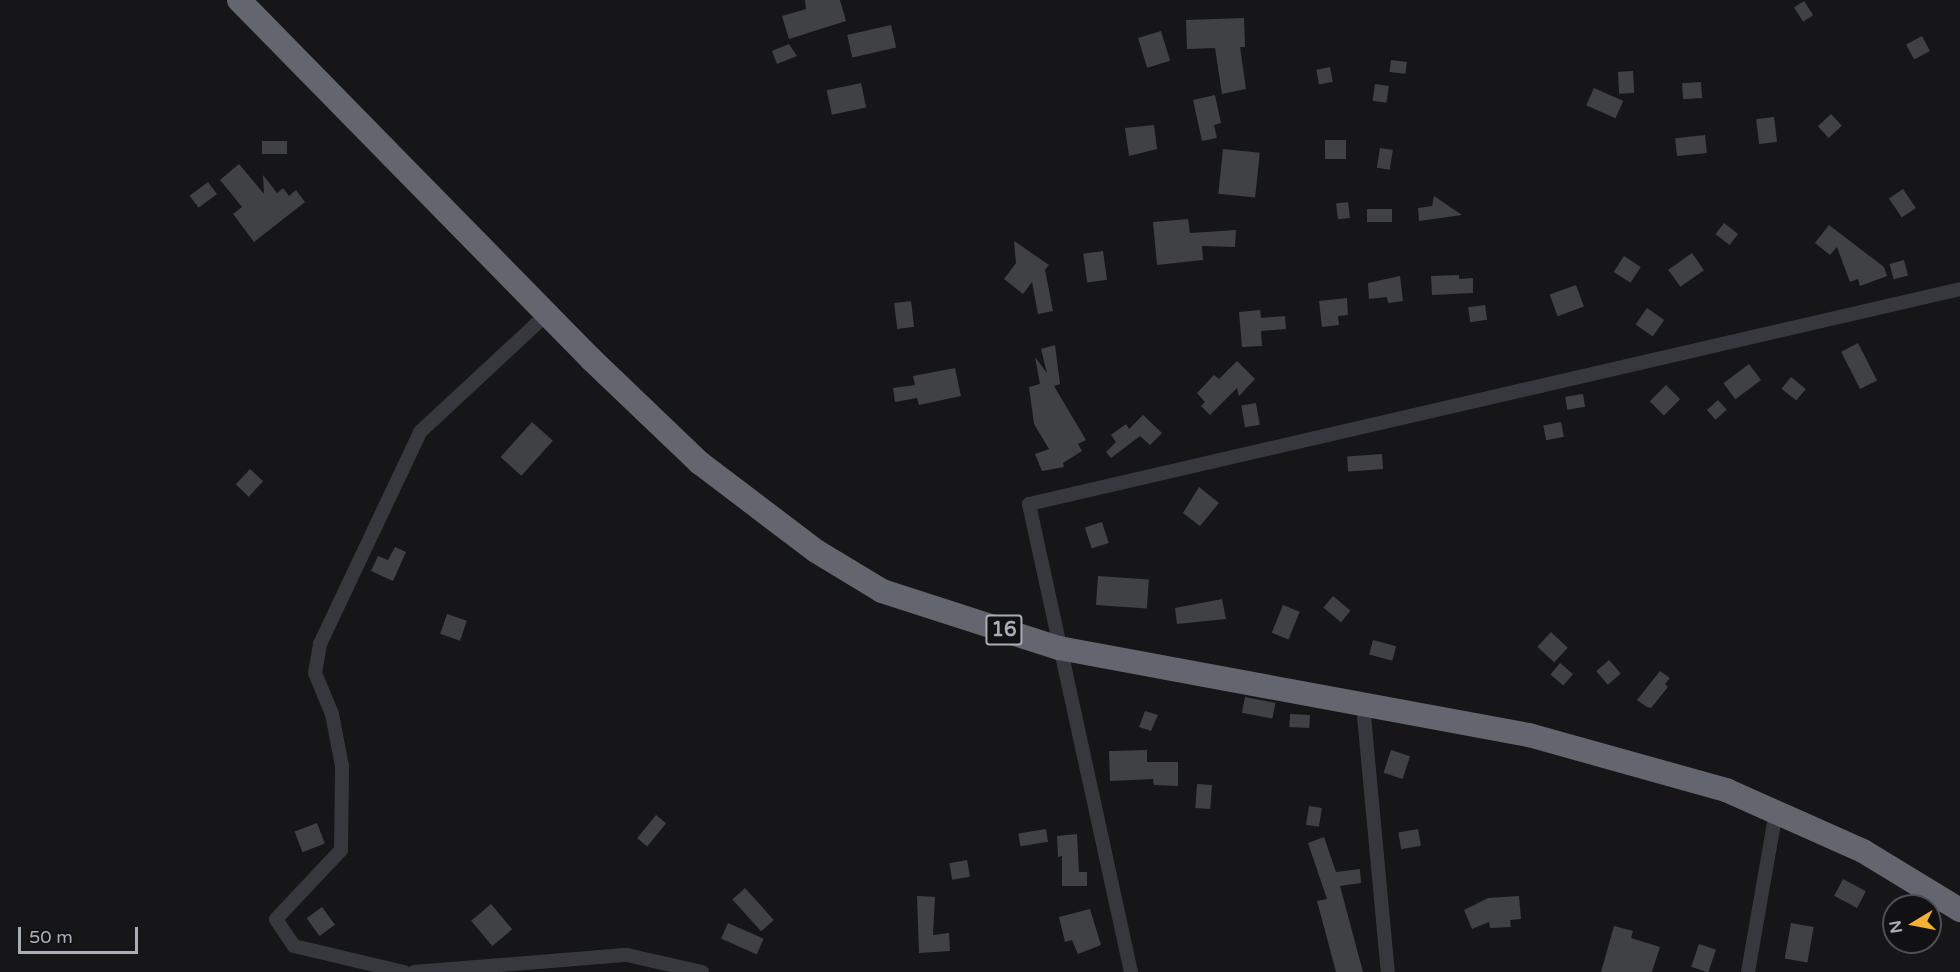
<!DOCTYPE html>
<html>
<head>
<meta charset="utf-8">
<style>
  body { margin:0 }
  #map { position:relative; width:1960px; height:972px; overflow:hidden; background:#161618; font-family:"Varela Round",sans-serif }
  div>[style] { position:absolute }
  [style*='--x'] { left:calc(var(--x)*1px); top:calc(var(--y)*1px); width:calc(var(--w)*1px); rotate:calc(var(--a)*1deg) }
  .building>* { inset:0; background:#404145; transform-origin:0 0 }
  .street>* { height:14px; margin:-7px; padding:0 7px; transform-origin:7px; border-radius:7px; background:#37383d }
  .highway>* { height:24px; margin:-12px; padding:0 12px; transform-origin:12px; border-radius:12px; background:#63666e }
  span { translate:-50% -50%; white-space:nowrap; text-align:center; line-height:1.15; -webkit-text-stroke:5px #111113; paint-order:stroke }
  .shield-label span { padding:2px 4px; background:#111113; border:2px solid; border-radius:4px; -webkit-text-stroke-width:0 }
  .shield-label { font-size:20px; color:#a8adb8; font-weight:700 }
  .north { position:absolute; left:1882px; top:894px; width:60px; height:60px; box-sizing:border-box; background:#111113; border:2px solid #4d4f55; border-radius:50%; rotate:260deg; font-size:16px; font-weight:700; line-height:24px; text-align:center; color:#a8adb8 }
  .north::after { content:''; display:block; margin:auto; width:21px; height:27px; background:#f2b134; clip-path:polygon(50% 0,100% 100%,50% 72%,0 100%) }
  .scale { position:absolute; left:18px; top:927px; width:120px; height:27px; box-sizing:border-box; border:3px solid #a8adb8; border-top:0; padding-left:8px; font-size:18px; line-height:21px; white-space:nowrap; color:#a8adb8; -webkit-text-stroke:4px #111113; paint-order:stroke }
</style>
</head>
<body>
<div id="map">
  <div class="building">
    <i style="clip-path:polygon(805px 0,840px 0,846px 21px,789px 39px,782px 16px,806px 9px)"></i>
    <i style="left:1804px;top:1px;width:17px;height:12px;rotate:57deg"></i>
    <i style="clip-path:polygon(1244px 18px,1245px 47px,1240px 47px,1246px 89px,1222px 94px,1215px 48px,1187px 49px,1186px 20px)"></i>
    <i style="left:891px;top:25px;width:23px;height:45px;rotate:77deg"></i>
    <i style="left:1161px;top:31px;width:31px;height:24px;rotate:73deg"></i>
    <i style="left:1922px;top:36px;width:17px;height:18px;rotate:62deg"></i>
    <i style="clip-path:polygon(789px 44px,797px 56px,777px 64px,772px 51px)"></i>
    <i style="left:1391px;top:60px;width:16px;height:12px;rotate:7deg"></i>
    <i style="left:1330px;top:67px;width:15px;height:14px;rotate:79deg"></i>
    <i style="left:1633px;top:71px;width:22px;height:15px;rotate:87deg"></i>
    <i style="left:1701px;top:82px;width:16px;height:19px;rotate:86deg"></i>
    <i style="left:861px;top:83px;width:25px;height:35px;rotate:78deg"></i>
    <i style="left:1375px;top:84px;width:14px;height:17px;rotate:8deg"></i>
    <i style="left:1594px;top:88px;width:32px;height:19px;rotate:24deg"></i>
    <i style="clip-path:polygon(1215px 95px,1221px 123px,1214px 125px,1217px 138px,1202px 141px,1193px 100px)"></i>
    <i style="left:1831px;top:114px;width:16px;height:18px;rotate:47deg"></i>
    <i style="left:1774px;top:117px;width:25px;height:18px;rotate:83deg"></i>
    <i style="clip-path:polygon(1154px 125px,1157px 149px,1129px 156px,1125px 128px)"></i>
    <i style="left:1705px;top:135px;width:18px;height:30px;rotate:84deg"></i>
    <i style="left:1325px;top:140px;width:21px;height:19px"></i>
    <i style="left:287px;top:141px;width:13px;height:25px;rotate:90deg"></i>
    <i style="left:1380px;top:148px;width:13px;height:20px;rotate:9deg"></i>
    <i style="left:1223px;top:149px;width:37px;height:45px;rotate:6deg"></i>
    <i style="clip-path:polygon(239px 164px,264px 194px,263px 175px,277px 193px,283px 188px,289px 196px,296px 190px,305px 202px,254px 242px,233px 214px,242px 207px,220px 180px)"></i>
    <i style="left:208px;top:182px;width:15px;height:23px;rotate:53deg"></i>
    <i style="left:1903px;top:189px;width:23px;height:17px;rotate:56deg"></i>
    <i style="clip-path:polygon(1434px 196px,1462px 215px,1419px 221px,1418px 208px,1432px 206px)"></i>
    <i style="left:1348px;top:202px;width:16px;height:12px;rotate:83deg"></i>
    <i style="left:1392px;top:209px;width:13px;height:25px;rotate:90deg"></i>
    <i style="clip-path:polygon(1188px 219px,1190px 233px,1236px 230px,1235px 247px,1202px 246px,1203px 260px,1157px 265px,1153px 222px)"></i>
    <i style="left:1724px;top:223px;width:18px;height:14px;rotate:38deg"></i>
    <i style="clip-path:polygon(1829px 225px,1884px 267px,1887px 276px,1860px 286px,1858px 279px,1850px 282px,1837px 247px,1830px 255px,1815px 243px)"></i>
    <i style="clip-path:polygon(1014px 241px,1049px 265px,1045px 270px,1053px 311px,1038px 314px,1032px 282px,1023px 294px,1004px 279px,1016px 263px)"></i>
    <i style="left:1103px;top:251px;width:29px;height:20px;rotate:82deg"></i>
    <i style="left:1692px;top:253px;width:21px;height:29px;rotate:55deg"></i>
    <i style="left:1624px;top:256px;width:20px;height:19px;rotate:33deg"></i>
    <i style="left:1904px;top:260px;width:16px;height:15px;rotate:75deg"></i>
    <i style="clip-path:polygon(1459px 275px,1459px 279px,1473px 278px,1473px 293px,1432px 295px,1431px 276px)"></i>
    <i style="clip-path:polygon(1400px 276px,1403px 301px,1388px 303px,1387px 297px,1369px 299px,1368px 283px)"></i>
    <i style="left:1576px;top:285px;width:23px;height:28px;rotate:70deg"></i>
    <i style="clip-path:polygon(1347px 298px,1348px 315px,1338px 316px,1339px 325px,1322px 327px,1319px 301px)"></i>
    <i style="left:911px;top:301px;width:26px;height:17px;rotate:83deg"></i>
    <i style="left:1485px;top:305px;width:15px;height:17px;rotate:82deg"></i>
    <i style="left:1647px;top:308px;width:21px;height:20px;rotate:35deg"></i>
    <i style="clip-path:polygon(1260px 310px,1261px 318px,1285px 316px,1286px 329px,1261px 331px,1262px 346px,1242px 347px,1239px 312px)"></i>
    <i style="left:1858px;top:343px;width:42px;height:19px;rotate:63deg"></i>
    <i style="clip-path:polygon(1055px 345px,1060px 384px,1054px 386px,1086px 440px,1078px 444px,1082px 451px,1063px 463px,1064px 467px,1042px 471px,1035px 454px,1049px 449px,1034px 424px,1029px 387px,1040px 384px,1035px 357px,1047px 373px,1041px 349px)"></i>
    <i style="clip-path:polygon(1237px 361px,1255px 379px,1239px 396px,1237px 388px,1210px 415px,1201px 406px,1205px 402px,1197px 393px,1214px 375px,1219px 379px)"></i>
    <i style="left:1749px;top:364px;width:20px;height:32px;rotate:53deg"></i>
    <i style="clip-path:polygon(955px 368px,961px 396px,919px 405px,917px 398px,895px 402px,893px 388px,915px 385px,913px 376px)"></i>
    <i style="left:1791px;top:377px;width:19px;height:15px;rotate:39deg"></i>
    <i style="left:1666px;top:385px;width:20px;height:23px;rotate:45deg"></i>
    <i style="left:1583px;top:394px;width:13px;height:18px;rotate:81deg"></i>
    <i style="left:1718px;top:400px;width:13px;height:15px;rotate:48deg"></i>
    <i style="left:1256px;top:403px;width:22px;height:15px;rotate:80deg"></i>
    <i style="clip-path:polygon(1143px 415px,1162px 433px,1150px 445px,1140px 436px,1111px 458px,1106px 452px,1116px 442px,1111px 435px,1126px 424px,1129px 429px)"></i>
    <i style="left:532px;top:422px;width:28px;height:47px;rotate:42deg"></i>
    <i style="left:1561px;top:422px;width:15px;height:18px;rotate:79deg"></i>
    <i style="left:1382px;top:454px;width:15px;height:35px;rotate:86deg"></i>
    <i style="left:250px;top:469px;width:18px;height:21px;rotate:43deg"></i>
    <i style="clip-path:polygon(1199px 487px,1219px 503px,1200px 526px,1183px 513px)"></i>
    <i style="left:1102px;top:522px;width:22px;height:18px;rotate:72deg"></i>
    <i style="clip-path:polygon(395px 547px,406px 552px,393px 581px,371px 571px,378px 556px,388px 560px)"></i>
    <i style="left:1098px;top:576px;width:51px;height:29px;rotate:4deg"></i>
    <i style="left:1333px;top:596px;width:23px;height:15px;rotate:40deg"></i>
    <i style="clip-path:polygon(1222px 599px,1226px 619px,1177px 624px,1175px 608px)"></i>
    <i style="left:1283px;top:605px;width:18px;height:30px;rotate:22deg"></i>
    <i style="left:447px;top:614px;width:21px;height:21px;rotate:19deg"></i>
    <i style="left:1551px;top:632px;width:23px;height:20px;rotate:43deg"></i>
    <i style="left:1373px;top:640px;width:24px;height:15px;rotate:15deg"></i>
    <i style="left:1609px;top:660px;width:18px;height:17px;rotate:49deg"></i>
    <i style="left:1560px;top:663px;width:17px;height:15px;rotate:40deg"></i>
    <i style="clip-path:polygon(1660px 671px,1670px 678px,1665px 684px,1668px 687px,1651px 708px,1647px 707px,1637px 700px)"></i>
    <i style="left:1245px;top:697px;width:31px;height:16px;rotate:11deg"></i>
    <i style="clip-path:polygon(1145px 711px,1158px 715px,1151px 731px,1139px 727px)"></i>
    <i style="left:1290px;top:714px;width:20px;height:13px;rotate:3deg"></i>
    <i style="clip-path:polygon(1147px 750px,1147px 762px,1178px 762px,1178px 786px,1154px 785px,1153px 779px,1110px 781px,1109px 751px)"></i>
    <i style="left:1391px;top:750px;width:20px;height:24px;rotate:18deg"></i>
    <i style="left:1197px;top:784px;width:15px;height:24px;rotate:4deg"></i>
    <i style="left:1309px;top:806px;width:13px;height:19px;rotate:9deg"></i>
    <i style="left:656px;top:815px;width:13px;height:30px;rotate:39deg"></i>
    <i style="left:317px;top:823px;width:22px;height:24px;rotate:69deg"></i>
    <i style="left:1046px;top:829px;width:13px;height:28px;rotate:81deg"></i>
    <i style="left:1418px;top:829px;width:17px;height:20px;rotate:80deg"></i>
    <i style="clip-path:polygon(1077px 834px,1079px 872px,1087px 872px,1087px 886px,1062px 886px,1062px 856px,1058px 857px,1057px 836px)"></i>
    <i style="clip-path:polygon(1324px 837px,1336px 872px,1360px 869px,1361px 883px,1340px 886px,1363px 972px,1336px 972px,1317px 901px,1327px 899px,1308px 843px)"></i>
    <i style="left:967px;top:860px;width:17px;height:18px;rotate:80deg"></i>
    <i style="left:1843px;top:879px;width:26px;height:19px;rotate:28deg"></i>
    <i style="left:745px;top:888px;width:43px;height:17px;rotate:48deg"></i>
    <i style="clip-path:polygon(917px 896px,935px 897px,933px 935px,949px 933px,950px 951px,919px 953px)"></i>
    <i style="clip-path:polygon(1519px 896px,1521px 919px,1510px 920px,1511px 927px,1490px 928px,1489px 922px,1472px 929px,1464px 910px,1488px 898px)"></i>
    <i style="left:491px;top:904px;width:33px;height:26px;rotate:50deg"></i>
    <i style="left:322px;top:907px;width:22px;height:19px;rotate:54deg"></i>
    <i style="clip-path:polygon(1090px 909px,1101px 945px,1078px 954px,1072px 940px,1065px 942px,1059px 917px)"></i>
    <i style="left:728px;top:923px;width:39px;height:17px;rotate:24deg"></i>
    <i style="left:1791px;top:923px;width:23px;height:36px;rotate:10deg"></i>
    <i style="clip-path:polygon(1614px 926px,1633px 931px,1631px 938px,1660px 947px,1652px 972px,1601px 972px)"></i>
    <i style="left:1699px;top:944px;width:18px;height:24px;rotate:19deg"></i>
  </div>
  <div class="street">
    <i style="--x:1363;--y:705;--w:268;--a:84.7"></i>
    <i style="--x:404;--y:972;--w:113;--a:-166.7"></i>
    <i style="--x:294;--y:946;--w:32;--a:-124"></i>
    <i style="--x:276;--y:919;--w:95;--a:-46.7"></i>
    <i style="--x:341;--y:850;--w:84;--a:-89.3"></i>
    <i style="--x:342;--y:766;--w:53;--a:-100.9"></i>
    <i style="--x:332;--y:714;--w:44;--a:-112.5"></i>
    <i style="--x:315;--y:673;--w:29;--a:-80"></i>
    <i style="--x:320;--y:644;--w:234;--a:-64.7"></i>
    <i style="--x:420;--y:432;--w:173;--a:-42.9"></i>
    <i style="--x:414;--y:972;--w:214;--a:-4.6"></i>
    <i style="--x:627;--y:955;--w:77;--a:12.8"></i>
    <i style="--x:1131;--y:972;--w:479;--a:-102.3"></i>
    <i style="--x:1029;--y:504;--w:956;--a:-13"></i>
    <i style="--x:1748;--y:972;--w:163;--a:-80.1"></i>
  </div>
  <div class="highway">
    <i style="--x:239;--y:0;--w:503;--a:45.56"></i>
    <i style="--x:591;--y:359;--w:151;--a:43.7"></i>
    <i style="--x:700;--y:463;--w:146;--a:37.2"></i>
    <i style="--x:816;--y:551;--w:77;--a:31.2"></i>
    <i style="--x:882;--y:591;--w:186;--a:17.9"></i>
    <i style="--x:1059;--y:648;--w:478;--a:10.5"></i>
    <i style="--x:1529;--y:735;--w:205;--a:15.6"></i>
    <i style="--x:1726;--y:790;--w:150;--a:24"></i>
    <i style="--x:1863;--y:851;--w:114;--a:31.3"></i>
  </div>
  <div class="shield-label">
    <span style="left:1004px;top:630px">16</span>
  </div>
  <div class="north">N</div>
  <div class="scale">50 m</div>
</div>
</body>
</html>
